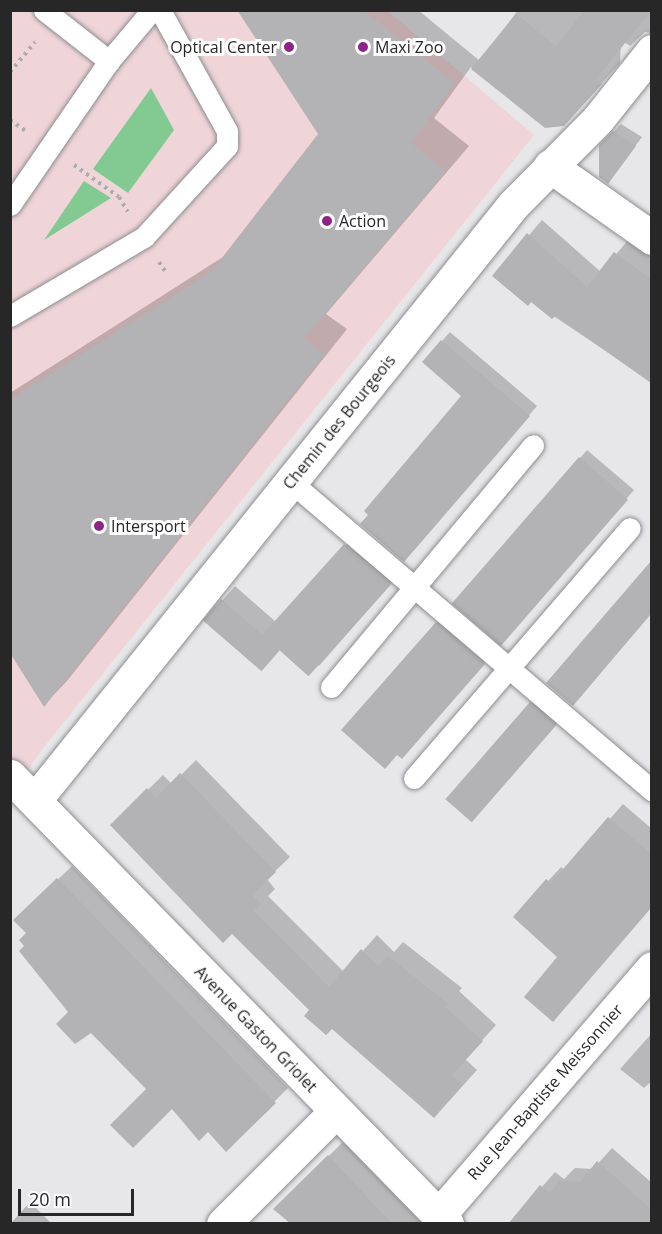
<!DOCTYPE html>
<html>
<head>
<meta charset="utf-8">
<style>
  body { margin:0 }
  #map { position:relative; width:662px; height:1234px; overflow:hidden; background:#e7e6e9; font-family:"Open Sans",sans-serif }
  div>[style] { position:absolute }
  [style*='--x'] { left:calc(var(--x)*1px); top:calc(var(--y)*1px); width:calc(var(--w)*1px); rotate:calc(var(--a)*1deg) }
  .commercial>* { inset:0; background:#f0d5d8 }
  .green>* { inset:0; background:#82ca92 }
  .shadow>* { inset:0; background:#0003 }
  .building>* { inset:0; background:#b3b2b5; transform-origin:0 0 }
  .path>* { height:4px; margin-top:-2px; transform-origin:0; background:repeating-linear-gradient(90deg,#acabad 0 3px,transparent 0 7.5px) }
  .roads { filter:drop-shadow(0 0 2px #8d8d90) drop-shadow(0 0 2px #8d8d90) }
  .lane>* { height:21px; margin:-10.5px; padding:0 10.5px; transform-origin:10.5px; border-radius:10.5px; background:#fff }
  .street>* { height:33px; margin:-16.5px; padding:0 16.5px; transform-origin:16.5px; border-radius:16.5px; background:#fff }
  .dots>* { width:16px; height:16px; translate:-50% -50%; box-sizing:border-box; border:3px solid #fff; border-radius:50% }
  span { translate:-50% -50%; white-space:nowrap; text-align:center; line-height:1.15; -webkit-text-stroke:6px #fff; paint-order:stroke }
  .poi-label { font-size:16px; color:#272728 }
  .right { translate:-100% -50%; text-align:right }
  .left { translate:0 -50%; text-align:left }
  .street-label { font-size:16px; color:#272728 }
  .frame { position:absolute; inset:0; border:12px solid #272728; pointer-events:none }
  .scale { position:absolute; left:18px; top:1189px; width:116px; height:27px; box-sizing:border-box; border:3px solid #272728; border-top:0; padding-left:8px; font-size:18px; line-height:21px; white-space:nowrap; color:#272728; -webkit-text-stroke:4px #fff; paint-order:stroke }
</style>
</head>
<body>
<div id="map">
  <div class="commercial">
    <i style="clip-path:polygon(11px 11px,388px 11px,534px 135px,40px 752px,11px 795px)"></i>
  </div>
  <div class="green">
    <i style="clip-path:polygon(151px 88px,174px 130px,128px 193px,93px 169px)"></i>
    <i style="clip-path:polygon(84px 181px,111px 198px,44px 240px)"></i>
  </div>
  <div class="shadow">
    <i style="clip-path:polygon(238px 10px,418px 10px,480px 61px,518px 10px,652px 10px,652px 33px,645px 32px,630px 46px,621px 40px,620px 63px,564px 125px,545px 127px,471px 67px,434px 118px,469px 146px,326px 314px,347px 329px,67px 681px,44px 705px,10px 650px,10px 393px,226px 255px,319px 134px)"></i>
    <i style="clip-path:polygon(621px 124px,642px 137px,608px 182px,600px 146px)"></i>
    <i style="clip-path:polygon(542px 220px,601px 272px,629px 239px,652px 255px,652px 382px,494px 276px)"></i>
    <i style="clip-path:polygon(450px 332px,537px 406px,413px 551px,463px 396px,442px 341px)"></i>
    <i style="clip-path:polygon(587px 450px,634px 490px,509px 635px,580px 458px)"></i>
    <i style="clip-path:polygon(354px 536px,398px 576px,319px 666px,205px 620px,235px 586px,276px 622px)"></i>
    <i style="clip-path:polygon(652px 563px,652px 613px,581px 696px,548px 683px)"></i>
    <i style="clip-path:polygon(445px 616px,491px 656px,409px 749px,437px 623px)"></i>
    <i style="clip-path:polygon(538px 696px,563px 717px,478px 812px,531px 703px)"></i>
    <i style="clip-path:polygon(196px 760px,290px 857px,267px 879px,275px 889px,268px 896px,344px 972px,377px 935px,394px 952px,403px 942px,462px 988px,459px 991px,496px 1025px,465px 1059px,477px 1070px,449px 1101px,311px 1010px,232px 931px,112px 825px,163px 775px,172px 784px)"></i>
    <i style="clip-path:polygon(623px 804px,652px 829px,652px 905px,566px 1006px,559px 956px,515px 917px,561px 867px,565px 870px)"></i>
    <i style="clip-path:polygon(72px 866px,288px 1088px,226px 1150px,208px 1130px,148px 1089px,70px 1012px,26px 946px,29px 907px)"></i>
    <i style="clip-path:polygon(652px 1033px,652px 1081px,644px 1088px,620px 1069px)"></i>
    <i style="clip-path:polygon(343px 1142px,423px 1224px,294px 1224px,275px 1209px)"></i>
    <i style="clip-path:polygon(612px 1148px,652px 1183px,652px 1224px,510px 1223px,555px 1172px,564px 1179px,575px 1168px,593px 1169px)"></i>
    <i style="clip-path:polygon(30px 1202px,52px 1224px,10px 1224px)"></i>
  </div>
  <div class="building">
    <i style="clip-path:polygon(237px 10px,363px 10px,455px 83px,411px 143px,446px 171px,304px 339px,325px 353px,44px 707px,10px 653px,10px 400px,211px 272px,318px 134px)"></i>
    <i style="clip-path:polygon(585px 10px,651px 11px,596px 79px,602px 84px,564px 126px,545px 128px,471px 69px,516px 14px,556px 46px)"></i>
    <i style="clip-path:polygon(613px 131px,636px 146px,608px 184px,599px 177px,599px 145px)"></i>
    <i style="clip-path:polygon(527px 233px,587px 287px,614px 252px,651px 279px,651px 383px,556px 316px,552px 319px,531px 302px,528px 306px,492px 276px)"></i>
    <i style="clip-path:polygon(441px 340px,530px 416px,404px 562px,360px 524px,368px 515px,364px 511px,461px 396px,422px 362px)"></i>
    <i style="left:579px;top:457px;width:65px;height:194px;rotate:41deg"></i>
    <i style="left:344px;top:544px;width:62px;height:122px;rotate:42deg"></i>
    <i style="clip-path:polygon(651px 561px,651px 613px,573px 706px,546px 683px)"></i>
    <i style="left:221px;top:599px;width:78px;height:28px;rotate:41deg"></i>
    <i style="clip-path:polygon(436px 622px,485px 664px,402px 759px,397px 755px,385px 769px,341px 730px)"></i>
    <i style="left:530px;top:702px;width:35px;height:129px;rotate:41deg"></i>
    <i style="clip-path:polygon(180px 773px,276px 872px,252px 895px,261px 904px,254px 911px,329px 987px,361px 949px,378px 966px,388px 956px,448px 1004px,445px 1007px,483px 1041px,452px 1075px,463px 1085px,434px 1118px,332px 1029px,326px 1035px,304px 1016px,309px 1010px,232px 934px,223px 943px,110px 825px,147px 788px,156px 798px)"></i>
    <i style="clip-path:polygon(608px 817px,651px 854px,651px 908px,553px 1022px,524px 997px,557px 957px,513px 917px,546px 879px,551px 883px)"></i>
    <i style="clip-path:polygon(57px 878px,276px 1103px,226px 1152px,208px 1132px,199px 1141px,172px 1109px,133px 1148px,110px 1125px,146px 1089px,91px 1033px,75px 1044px,56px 1024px,68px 1012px,19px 951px,24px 946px,19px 940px,26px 933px,13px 920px)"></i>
    <i style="clip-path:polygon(328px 1155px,392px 1224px,291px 1224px,273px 1209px)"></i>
    <i style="clip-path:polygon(597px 1161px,651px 1209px,651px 1224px,508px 1224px,540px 1185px,549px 1193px,560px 1181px,580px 1182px)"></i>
  </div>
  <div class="path">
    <i style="--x:10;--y:72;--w:39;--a:-50"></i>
    <i style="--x:10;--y:120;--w:19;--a:35"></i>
    <i style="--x:74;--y:165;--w:55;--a:35.4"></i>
    <i style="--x:119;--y:197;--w:17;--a:59"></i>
    <i style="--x:159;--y:262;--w:11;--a:56"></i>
  </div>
  <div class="roads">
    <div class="lane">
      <i style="--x:44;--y:10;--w:83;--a:38.1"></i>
      <i style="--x:109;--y:61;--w:67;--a:-49.9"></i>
      <i style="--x:10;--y:205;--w:175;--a:-55.5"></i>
      <i style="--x:10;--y:316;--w:156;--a:-30.5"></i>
      <i style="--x:144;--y:237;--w:123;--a:-47.6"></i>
      <i style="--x:227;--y:146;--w:15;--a:-90"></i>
      <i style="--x:227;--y:131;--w:138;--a:-119"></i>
      <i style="--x:291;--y:482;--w:475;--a:40.5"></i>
      <i style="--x:331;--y:687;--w:315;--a:-50.1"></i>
      <i style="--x:414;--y:778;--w:330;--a:-49.2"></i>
    </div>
    <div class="street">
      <i style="--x:550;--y:166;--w:125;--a:35.2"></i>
      <i style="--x:10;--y:776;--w:626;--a:45.71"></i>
      <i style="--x:35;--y:800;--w:763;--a:-51.22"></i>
      <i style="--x:513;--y:205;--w:121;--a:-45.3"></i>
      <i style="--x:598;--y:119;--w:87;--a:-51.5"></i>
      <i style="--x:439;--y:1215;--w:326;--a:-49.2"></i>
      <i style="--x:223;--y:1224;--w:160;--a:-45"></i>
    </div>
  </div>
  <div class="dots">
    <i style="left:289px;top:47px;background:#8e2488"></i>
    <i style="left:363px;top:47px;background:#8e2488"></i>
    <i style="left:327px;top:221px;background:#8e2488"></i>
    <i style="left:99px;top:526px;background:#8e2488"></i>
  </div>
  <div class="poi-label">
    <span class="right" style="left:277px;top:47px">Optical Center</span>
    <span class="left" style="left:375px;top:47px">Maxi Zoo</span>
    <span class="left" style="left:339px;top:221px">Action</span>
    <span class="left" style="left:111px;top:526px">Intersport</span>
  </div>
  <div class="street-label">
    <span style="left:339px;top:422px;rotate:-51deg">Chemin des Bourgeois</span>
    <span style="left:256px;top:1029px;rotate:46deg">Avenue Gaston Griolet</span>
    <span style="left:545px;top:1092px;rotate:-49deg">Rue Jean-Baptiste Meissonnier</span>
  </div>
  <div class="frame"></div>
  <div class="scale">20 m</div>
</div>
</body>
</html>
